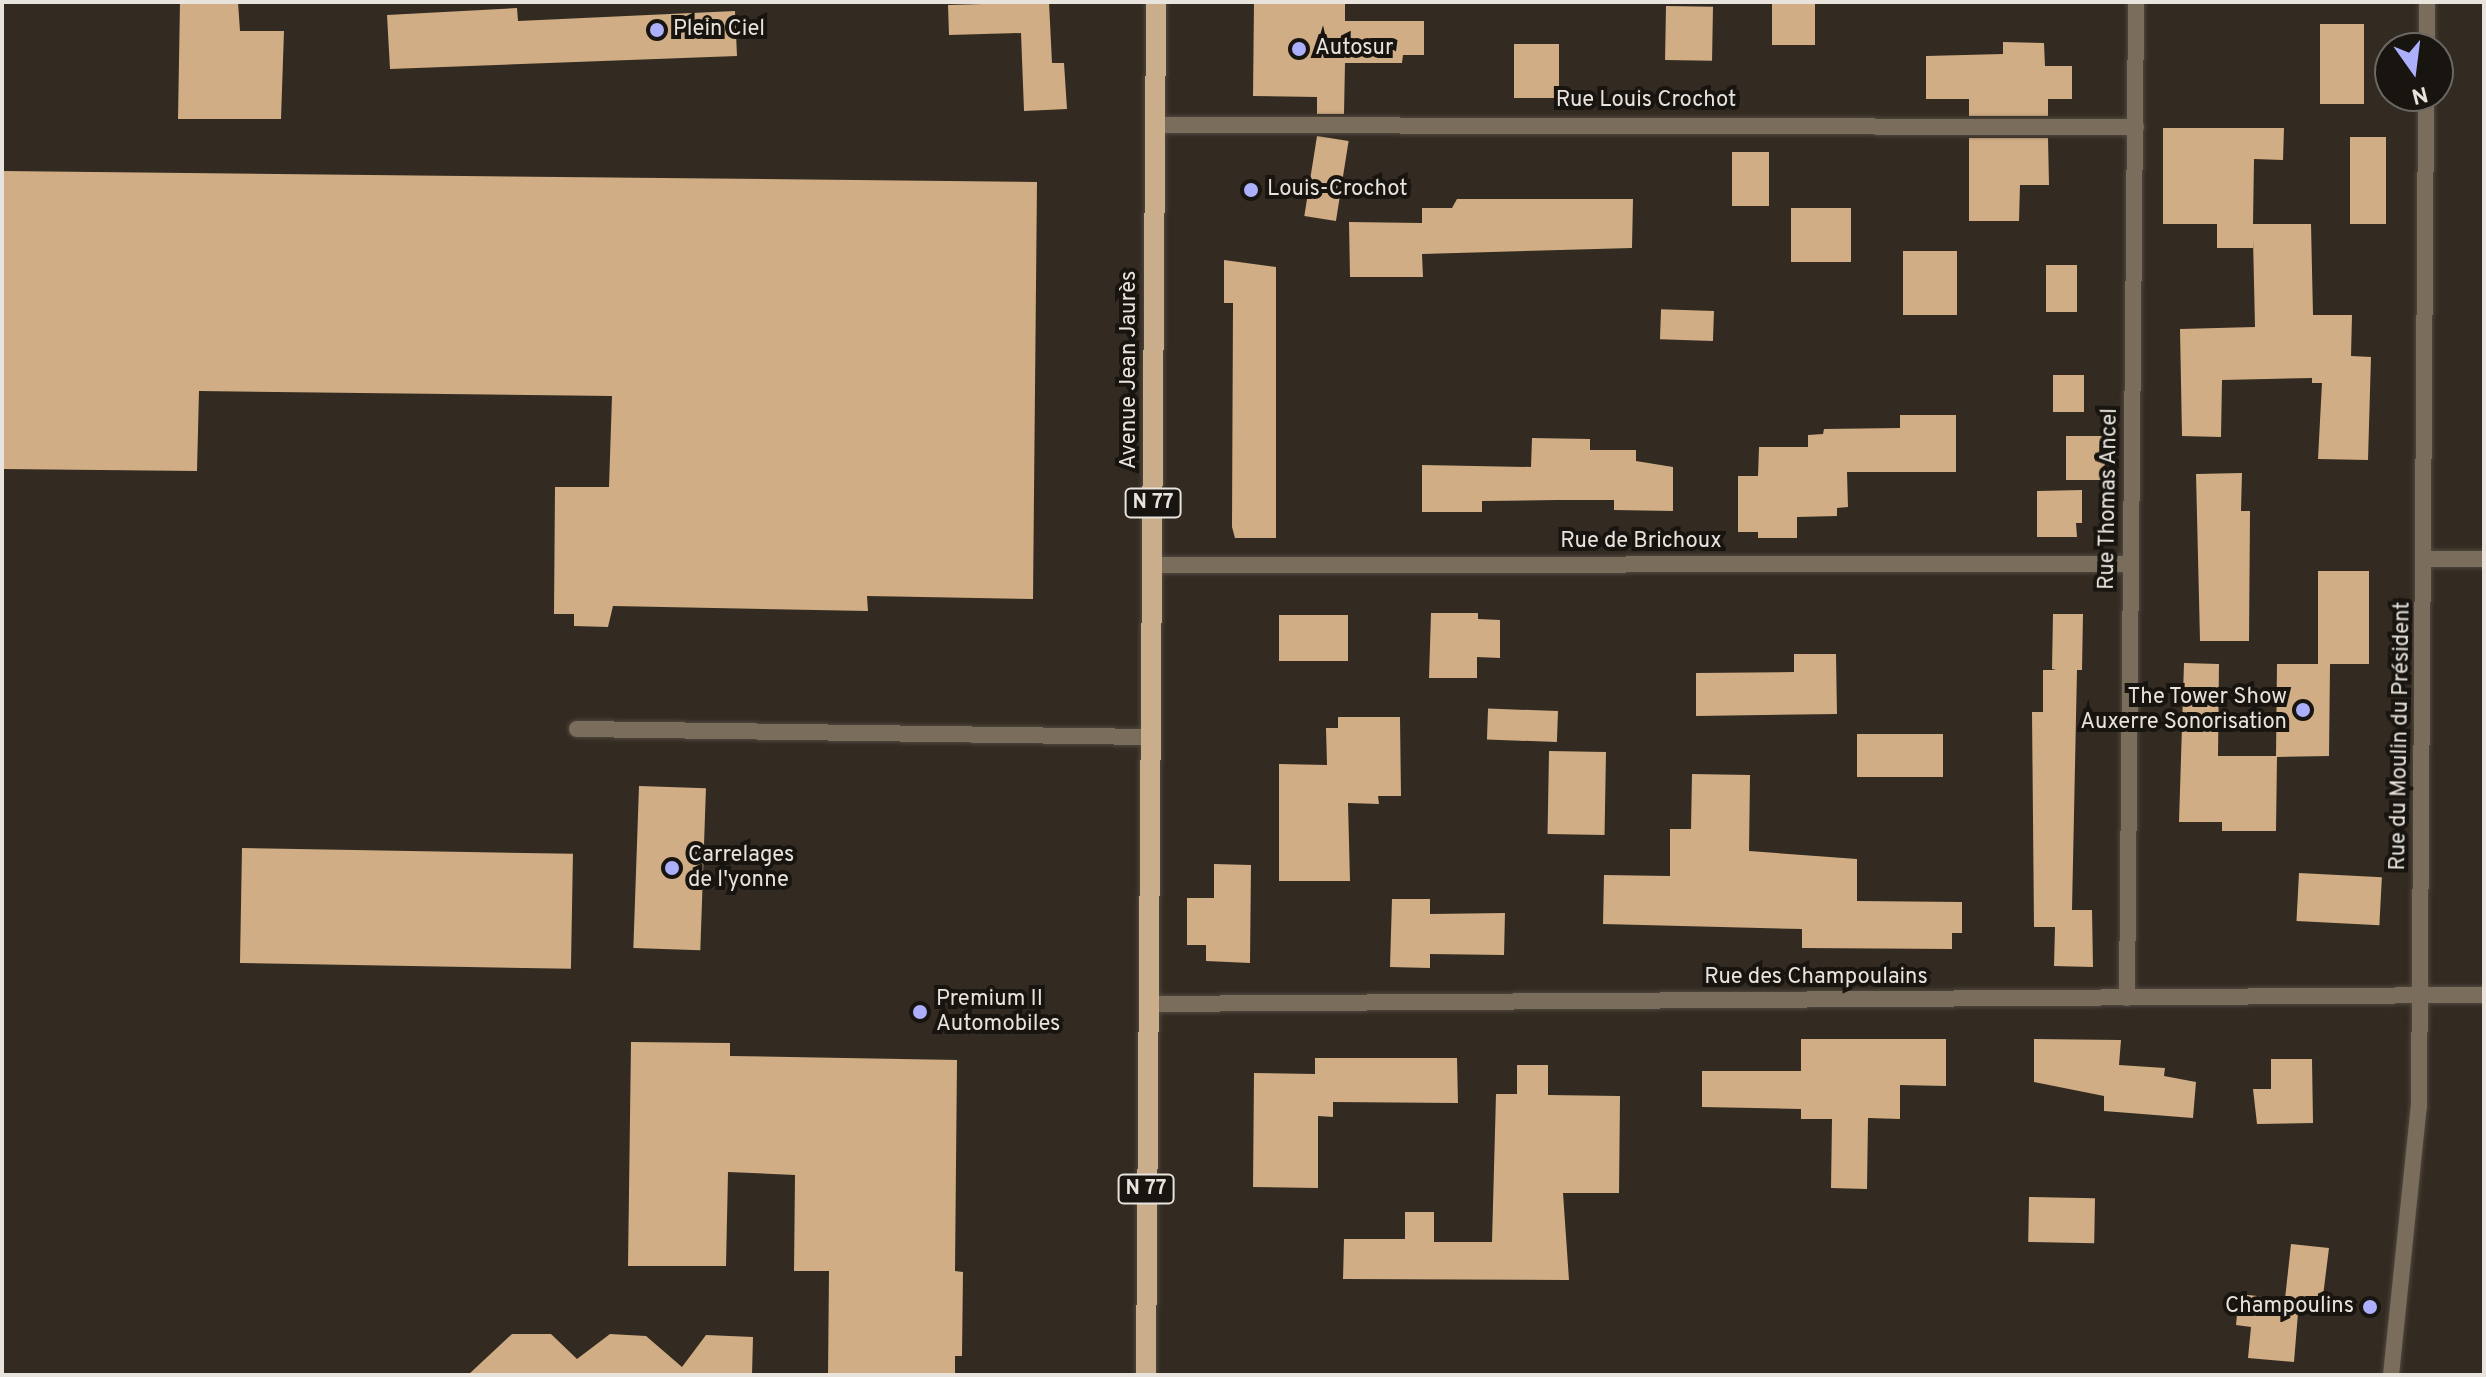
<!DOCTYPE html>
<html>
<head>
<meta charset="utf-8">
<style>
  body { margin:0 }
  #map { position:relative; width:2486px; height:1377px; overflow:hidden; background:#332b21; font-family:Overpass,sans-serif }
  div>[style] { position:absolute }
  [style*='--x'] { left:calc(var(--x)*1px); top:calc(var(--y)*1px); width:calc(var(--w)*1px); rotate:calc(var(--a)*1deg) }
  .building>* { inset:0; background:#d0ad84; transform-origin:0 0 }
  .roads { filter:drop-shadow(0 0 2px #50483f) drop-shadow(0 0 2px #50483f) }
  .street>* { height:16px; margin:-8px; padding:0 8px; transform-origin:8px; border-radius:8px; background:#7b6d5c }
  .primary>* { height:20px; margin:-10px; padding:0 10px; transform-origin:10px; border-radius:10px; background:#caad8b }
  .dots>* { width:22px; height:22px; translate:-50% -50%; box-sizing:border-box; border:4px solid #181410; border-radius:50% }
  span { translate:-50% -50%; white-space:nowrap; text-align:center; line-height:1.15; -webkit-text-stroke:8px #181410; paint-order:stroke }
  .shield-label span { padding:2px 6px; background:#181410; border:2px solid; border-radius:6px; -webkit-text-stroke-width:0 }
  .shield-label { font-size:20px; color:#e8e3dd; font-weight:700 }
  .poi-label { font-size:22px; color:#e8e3dd }
  .left { translate:0 -50%; text-align:left }
  .right { translate:-100% -50%; text-align:right }
  .street-label { font-size:22px; color:#e8e3dd }
  .frame { position:absolute; inset:0; border:4px solid #e8e3dd; pointer-events:none }
  .north { position:absolute; left:2374px; top:32px; width:80px; height:80px; box-sizing:border-box; background:#181410; border:2px solid #6b6762; border-radius:50%; rotate:166deg; font-size:22px; font-weight:700; line-height:32px; text-align:center; color:#e8e3dd }
  .north::after { content:''; display:block; margin:auto; width:28px; height:36px; background:#acaffb; clip-path:polygon(50% 0,100% 100%,50% 72%,0 100%) }
</style>
</head>
<body>
<div id="map">
  <div class="building">
    <i style="clip-path:polygon(180px 2px,238px 2px,240px 31px,284px 31px,281px 119px,178px 119px)"></i>
    <i style="clip-path:polygon(1049px 2px,1052px 63px,1064px 63px,1067px 109px,1024px 111px,1021px 33px,949px 35px,948px 5px)"></i>
    <i style="clip-path:polygon(1254px 2px,1345px 2px,1345px 21px,1424px 21px,1424px 55px,1403px 55px,1402px 63px,1345px 63px,1344px 114px,1317px 114px,1317px 97px,1253px 96px)"></i>
    <i style="left:1772px;top:2px;width:43px;height:43px"></i>
    <i style="left:1666px;top:6px;width:47px;height:54px;rotate:1deg"></i>
    <i style="clip-path:polygon(517px 8px,518px 21px,735px 11px,737px 56px,390px 69px,387px 15px)"></i>
    <i style="left:2320px;top:24px;width:44px;height:80px"></i>
    <i style="clip-path:polygon(2003px 42px,2044px 43px,2045px 66px,2072px 66px,2072px 99px,2048px 99px,2048px 116px,1969px 116px,1969px 99px,1926px 99px,1926px 56px,2003px 54px)"></i>
    <i style="left:1559px;top:44px;width:54px;height:45px;rotate:90deg"></i>
    <i style="clip-path:polygon(2163px 128px,2284px 128px,2283px 160px,2254px 159px,2253px 224px,2311px 224px,2313px 315px,2352px 315px,2351px 356px,2371px 357px,2368px 460px,2318px 459px,2322px 383px,2312px 383px,2312px 378px,2222px 380px,2221px 437px,2182px 436px,2180px 329px,2255px 327px,2253px 239px,2253px 248px,2217px 248px,2217px 224px,2163px 224px)"></i>
    <i style="left:1317px;top:136px;width:32px;height:81px;rotate:9deg"></i>
    <i style="left:2350px;top:137px;width:36px;height:87px"></i>
    <i style="clip-path:polygon(1969px 138px,2048px 138px,2049px 185px,2020px 185px,2019px 221px,1969px 221px)"></i>
    <i style="left:1732px;top:152px;width:37px;height:54px"></i>
    <i style="clip-path:polygon(2px 171px,1037px 182px,1033px 599px,867px 596px,868px 611px,613px 606px,608px 627px,574px 626px,574px 614px,554px 614px,555px 487px,609px 487px,612px 396px,199px 391px,197px 471px,2px 469px)"></i>
    <i style="clip-path:polygon(1457px 199px,1633px 199px,1632px 248px,1422px 254px,1423px 277px,1350px 277px,1349px 222px,1422px 223px,1422px 208px,1452px 208px)"></i>
    <i style="left:1791px;top:208px;width:60px;height:54px"></i>
    <i style="left:1903px;top:251px;width:54px;height:64px"></i>
    <i style="clip-path:polygon(1224px 260px,1276px 267px,1276px 538px,1235px 538px,1232px 527px,1233px 303px,1224px 303px)"></i>
    <i style="left:2046px;top:265px;width:31px;height:47px"></i>
    <i style="left:1714px;top:311px;width:30px;height:53px;rotate:92deg"></i>
    <i style="left:2053px;top:375px;width:31px;height:37px"></i>
    <i style="clip-path:polygon(1900px 415px,1956px 415px,1956px 472px,1847px 472px,1848px 507px,1837px 508px,1837px 516px,1797px 517px,1797px 538px,1758px 538px,1758px 532px,1738px 532px,1738px 476px,1758px 476px,1759px 447px,1808px 447px,1808px 435px,1823px 434px,1824px 429px,1900px 428px)"></i>
    <i style="left:2105px;top:436px;width:44px;height:39px;rotate:90deg"></i>
    <i style="clip-path:polygon(1532px 438px,1590px 439px,1590px 450px,1636px 450px,1636px 461px,1673px 467px,1673px 511px,1614px 510px,1614px 500px,1557px 500px,1482px 501px,1482px 512px,1422px 512px,1422px 465px,1531px 467px)"></i>
    <i style="clip-path:polygon(2242px 473px,2241px 511px,2250px 511px,2249px 641px,2200px 641px,2196px 474px)"></i>
    <i style="clip-path:polygon(2082px 490px,2082px 523px,2076px 523px,2077px 537px,2037px 537px,2037px 491px)"></i>
    <i style="left:2318px;top:571px;width:51px;height:93px"></i>
    <i style="clip-path:polygon(1431px 613px,1478px 613px,1478px 619px,1500px 620px,1500px 658px,1477px 657px,1477px 678px,1429px 678px)"></i>
    <i style="clip-path:polygon(2053px 614px,2083px 614px,2082px 670px,2077px 670px,2072px 910px,2092px 910px,2093px 967px,2054px 966px,2055px 927px,2034px 927px,2032px 712px,2043px 712px,2043px 670px,2056px 670px,2052px 669px)"></i>
    <i style="left:1279px;top:615px;width:69px;height:46px"></i>
    <i style="clip-path:polygon(1794px 654px,1836px 654px,1837px 714px,1696px 716px,1696px 673px,1794px 672px)"></i>
    <i style="clip-path:polygon(2184px 663px,2219px 664px,2218px 756px,2276px 756px,2277px 664px,2330px 664px,2329px 756px,2277px 757px,2276px 831px,2222px 831px,2222px 822px,2179px 822px)"></i>
    <i style="left:1558px;top:711px;width:31px;height:70px;rotate:92deg"></i>
    <i style="clip-path:polygon(1338px 717px,1400px 717px,1401px 796px,1378px 796px,1379px 804px,1348px 803px,1350px 881px,1279px 881px,1279px 764px,1327px 765px,1326px 728px,1338px 728px)"></i>
    <i style="left:1943px;top:734px;width:43px;height:86px;rotate:90deg"></i>
    <i style="left:1549px;top:751px;width:57px;height:83px;rotate:1deg"></i>
    <i style="clip-path:polygon(1692px 774px,1750px 775px,1749px 851px,1857px 859px,1857px 901px,1962px 902px,1962px 933px,1952px 933px,1952px 949px,1802px 948px,1802px 929px,1603px 924px,1604px 875px,1670px 876px,1670px 829px,1691px 829px)"></i>
    <i style="left:639px;top:786px;width:67px;height:162px;rotate:2deg"></i>
    <i style="left:242px;top:848px;width:331px;height:115px;rotate:1deg"></i>
    <i style="clip-path:polygon(1214px 864px,1251px 865px,1250px 963px,1206px 961px,1206px 945px,1187px 945px,1187px 898px,1214px 898px)"></i>
    <i style="left:2299px;top:873px;width:83px;height:48px;rotate:3deg"></i>
    <i style="clip-path:polygon(1392px 899px,1430px 899px,1430px 914px,1505px 913px,1504px 955px,1430px 954px,1430px 968px,1390px 967px)"></i>
    <i style="clip-path:polygon(1801px 1039px,1946px 1039px,1946px 1086px,1900px 1085px,1900px 1119px,1868px 1118px,1867px 1189px,1831px 1188px,1832px 1119px,1801px 1119px,1801px 1109px,1702px 1107px,1702px 1071px,1801px 1071px)"></i>
    <i style="clip-path:polygon(2034px 1039px,2121px 1040px,2119px 1065px,2165px 1068px,2164px 1076px,2196px 1082px,2193px 1118px,2104px 1111px,2104px 1096px,2034px 1082px)"></i>
    <i style="clip-path:polygon(631px 1042px,730px 1043px,730px 1056px,957px 1060px,955px 1271px,963px 1272px,962px 1356px,955px 1356px,955px 1375px,828px 1375px,829px 1271px,794px 1271px,795px 1175px,728px 1172px,726px 1266px,628px 1266px)"></i>
    <i style="clip-path:polygon(1315px 1058px,1457px 1058px,1458px 1103px,1333px 1102px,1333px 1117px,1318px 1116px,1318px 1188px,1253px 1187px,1254px 1073px,1315px 1074px)"></i>
    <i style="clip-path:polygon(2271px 1059px,2312px 1059px,2313px 1123px,2257px 1124px,2253px 1089px,2271px 1089px)"></i>
    <i style="clip-path:polygon(1517px 1065px,1548px 1065px,1548px 1095px,1620px 1096px,1619px 1193px,1563px 1193px,1569px 1280px,1343px 1279px,1344px 1239px,1405px 1239px,1405px 1212px,1434px 1212px,1434px 1242px,1492px 1242px,1496px 1094px,1517px 1094px)"></i>
    <i style="left:2029px;top:1197px;width:66px;height:45px;rotate:1deg"></i>
    <i style="clip-path:polygon(2291px 1244px,2329px 1248px,2322px 1304px,2299px 1301px,2294px 1362px,2248px 1358px,2251px 1327px,2236px 1325px,2239px 1294px,2285px 1299px)"></i>
    <i style="clip-path:polygon(512px 1334px,551px 1334px,577px 1359px,610px 1334px,646px 1336px,682px 1367px,706px 1335px,753px 1337px,752px 1375px,468px 1375px)"></i>
  </div>
  <div class="roads">
    <div class="street">
      <i style="--x:2427;--y:48;--w:46;--a:-90"></i>
      <i style="--x:1156;--y:125;--w:980;--a:0.12"></i>
      <i style="--x:2425;--y:559;--w:59;--a:0"></i>
      <i style="--x:1153;--y:565;--w:976;--a:-0.06"></i>
      <i style="--x:577;--y:729;--w:574;--a:0.8"></i>
      <i style="--x:2127;--y:998;--w:996;--a:-89.48"></i>
      <i style="--x:1148;--y:1004;--w:1336;--a:-0.39"></i>
      <i style="--x:2391;--y:1375;--w:270;--a:-84.1"></i>
      <i style="--x:2419;--y:1106;--w:1010;--a:-89.6"></i>
    </div>
    <div class="primary">
      <i style="--x:1146;--y:1375;--w:1373;--a:-89.58"></i>
    </div>
  </div>
  <div class="dots">
    <i style="left:657px;top:30px;background:#acaffb"></i>
    <i style="left:1299px;top:49px;background:#acaffb"></i>
    <i style="left:1251px;top:190px;background:#acaffb"></i>
    <i style="left:2303px;top:710px;background:#acaffb"></i>
    <i style="left:672px;top:868px;background:#acaffb"></i>
    <i style="left:920px;top:1012px;background:#acaffb"></i>
    <i style="left:2370px;top:1307px;background:#acaffb"></i>
  </div>
  <div class="shield-label">
    <span style="left:1153px;top:503px">N 77</span>
    <span style="left:1146px;top:1189px">N 77</span>
  </div>
  <div class="poi-label">
    <span class="left" style="left:673px;top:30px">Plein Ciel</span>
    <span class="left" style="left:1315px;top:49px">Autosur</span>
    <span class="left" style="left:1267px;top:190px">Louis-Crochot</span>
    <span class="right" style="left:2287px;top:710px">The Tower Show<br>Auxerre Sonorisation</span>
    <span class="left" style="left:688px;top:868px">Carrelages<br>de l'yonne</span>
    <span class="left" style="left:936px;top:1012px">Premium II<br>Automobiles</span>
    <span class="right" style="left:2354px;top:1307px">Champoulins</span>
  </div>
  <div class="street-label">
    <span style="left:1646px;top:101px">Rue Louis Crochot</span>
    <span style="left:1130px;top:370px;rotate:-90deg">Avenue Jean Jaurès</span>
    <span style="left:2109px;top:499px;rotate:-89deg">Rue Thomas Ancel</span>
    <span style="left:1641px;top:542px">Rue de Brichoux</span>
    <span style="left:2401px;top:736px;rotate:-89deg">Rue du Moulin du Président</span>
    <span style="left:1816px;top:978px">Rue des Champoulains</span>
  </div>
  <div class="frame"></div>
  <div class="north">N</div>
</div>
</body>
</html>
